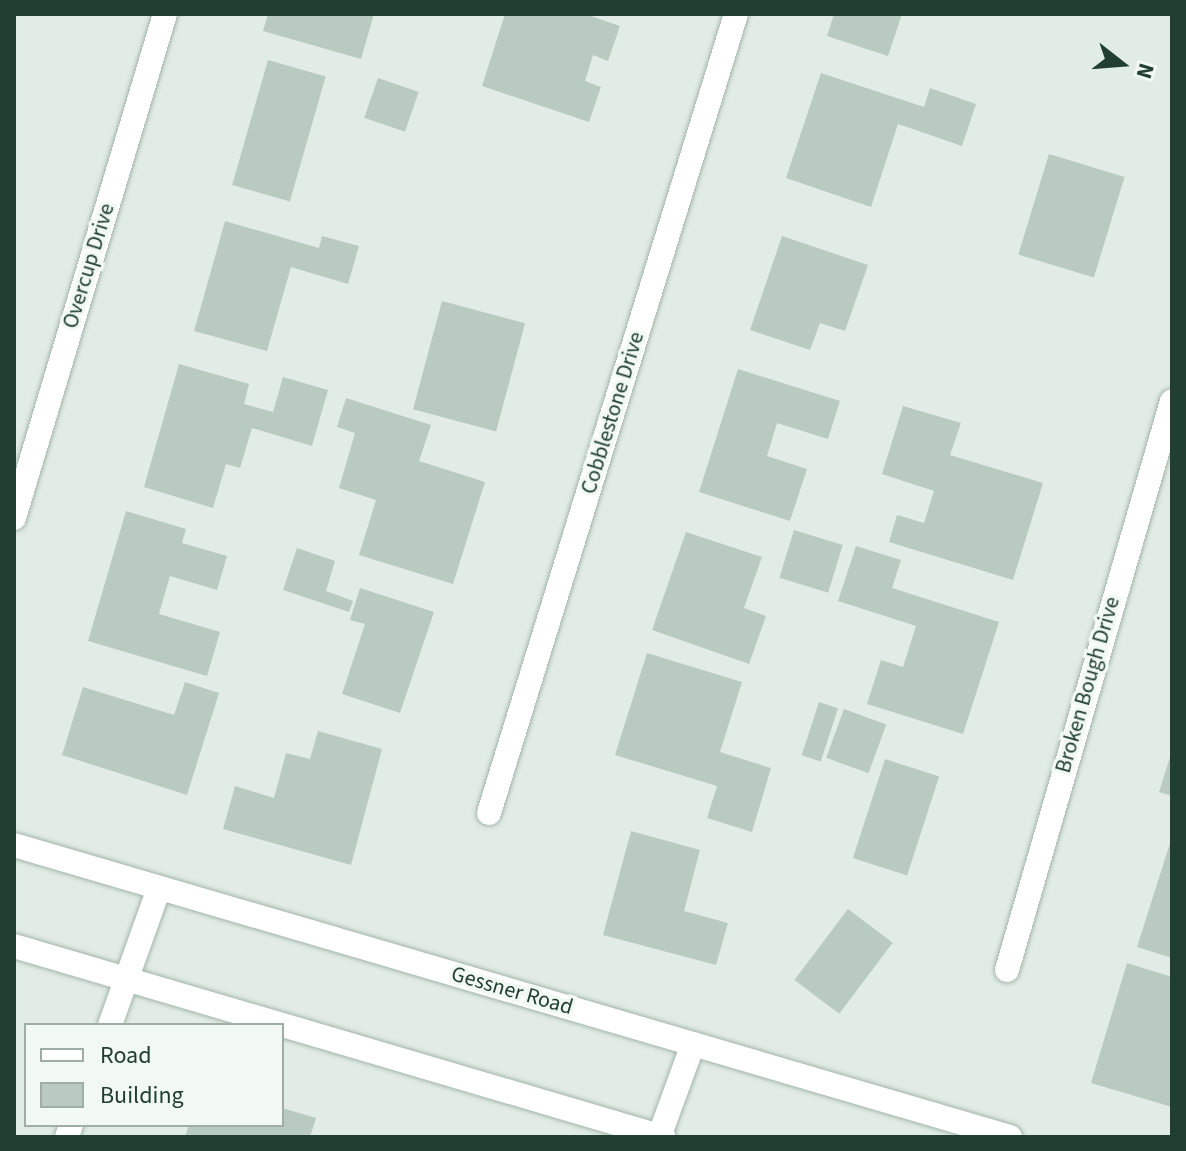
<!DOCTYPE html>
<html>
<head>
<meta charset="utf-8">
<style>
  body { margin:0 }
  #map { position:relative; width:1186px; height:1151px; overflow:hidden; background:#e1ece6; font-family:"Source Sans 3",sans-serif }
  div>[style] { position:absolute }
  [style*='--x'] { left:calc(var(--x)*1px); top:calc(var(--y)*1px); width:calc(var(--w)*1px); rotate:calc(var(--a)*1deg) }
  .building>* { inset:0; background:#b9cac1; transform-origin:0 0 }
  .roads { filter:drop-shadow(0 0 2px #a3b4ac) drop-shadow(0 0 2px #a3b4ac) }
  .street>* { height:24px; margin:-12px; padding:0 12px; transform-origin:12px; border-radius:12px; background:#fff }
  .secondary>* { height:24px; margin:-12px; padding:0 12px; transform-origin:12px; border-radius:12px; background:#fff }
  span { translate:-50% -50%; white-space:nowrap; text-align:center; line-height:1.15; -webkit-text-stroke:7px #f2f9f4; paint-order:stroke }
  .street-label { font-size:22px; color:#203e32 }
  .frame { position:absolute; inset:0; border:16px solid #203e32; pointer-events:none }
  .legend { position:absolute; left:24px; top:1023px; width:260px; height:104px; box-sizing:border-box; background:#f2f9f4; border:2px solid #9eaea6; margin:0; padding:10px 14px; list-style:none; font-size:24px; color:#203e32 }
  .legend li { display:flex; align-items:center; gap:16px; height:40px }
  .legend b { width:40px; border:2px solid #9eaea6 }
  .north { position:absolute; left:1082px; top:24px; width:80px; height:80px; -webkit-text-stroke:6px #f2f9f4; paint-order:stroke; rotate:107deg; font-size:22px; font-weight:700; line-height:32px; text-align:center; color:#203e32 }
  .north::after { content:''; display:block; margin:auto; width:28px; height:36px; background:#203e32; clip-path:polygon(50% 0,100% 100%,50% 72%,0 100%) }
</style>
</head>
<body>
<div id="map">
  <div class="building">
    <i style="clip-path:polygon(268px 14px,374px 14px,361px 59px,263px 31px)"></i>
    <i style="clip-path:polygon(505px 14px,585px 14px,620px 26px,608px 61px,593px 55px,585px 81px,601px 87px,589px 122px,482px 86px)"></i>
    <i style="clip-path:polygon(834px 14px,902px 14px,888px 56px,827px 36px)"></i>
    <i style="left:268px;top:60px;width:60px;height:130px;rotate:16deg"></i>
    <i style="clip-path:polygon(821px 73px,924px 107px,930px 88px,976px 104px,962px 146px,898px 124px,871px 207px,786px 178px)"></i>
    <i style="left:378px;top:78px;width:43px;height:42px;rotate:19deg"></i>
    <i style="left:1049px;top:154px;width:79px;height:105px;rotate:17deg"></i>
    <i style="clip-path:polygon(225px 221px,319px 248px,322px 236px,359px 246px,348px 284px,291px 267px,267px 351px,194px 331px)"></i>
    <i style="clip-path:polygon(782px 236px,868px 265px,845px 331px,820px 323px,810px 350px,750px 330px)"></i>
    <i style="left:442px;top:301px;width:86px;height:112px;rotate:15deg"></i>
    <i style="clip-path:polygon(179px 364px,249px 384px,244px 404px,273px 412px,283px 377px,328px 390px,312px 446px,252px 428px,240px 468px,226px 464px,213px 508px,144px 487px)"></i>
    <i style="clip-path:polygon(738px 369px,840px 401px,828px 439px,777px 423px,767px 456px,807px 469px,790px 521px,699px 492px)"></i>
    <i style="clip-path:polygon(346px 398px,431px 425px,419px 461px,485px 482px,453px 584px,359px 555px,376px 500px,339px 488px,355px 433px,337px 427px)"></i>
    <i style="clip-path:polygon(903px 406px,961px 423px,950px 455px,1043px 483px,1013px 580px,889px 542px,897px 515px,924px 523px,934px 491px,882px 474px)"></i>
    <i style="clip-path:polygon(126px 511px,186px 529px,182px 543px,227px 556px,217px 590px,170px 576px,159px 614px,220px 632px,207px 676px,88px 641px)"></i>
    <i style="left:794px;top:530px;width:51px;height:50px;rotate:17deg"></i>
    <i style="clip-path:polygon(686px 532px,762px 557px,744px 608px,766px 616px,749px 664px,652px 630px)"></i>
    <i style="clip-path:polygon(856px 546px,901px 560px,892px 588px,999px 622px,963px 734px,867px 704px,881px 660px,903px 667px,916px 626px,838px 601px)"></i>
    <i style="clip-path:polygon(297px 548px,335px 561px,326px 591px,353px 601px,349px 612px,283px 590px)"></i>
    <i style="clip-path:polygon(360px 588px,434px 612px,400px 713px,342px 694px,365px 624px,350px 620px)"></i>
    <i style="clip-path:polygon(647px 653px,742px 682px,720px 752px,771px 768px,752px 832px,707px 818px,717px 786px,615px 755px)"></i>
    <i style="clip-path:polygon(185px 682px,219px 693px,187px 795px,62px 755px,83px 687px,174px 715px)"></i>
    <i style="left:819px;top:702px;width:20px;height:56px;rotate:18deg"></i>
    <i style="left:844px;top:709px;width:45px;height:52px;rotate:20deg"></i>
    <i style="clip-path:polygon(318px 731px,382px 749px,351px 865px,223px 829px,235px 786px,274px 798px,286px 753px,310px 759px)"></i>
    <i style="clip-path:polygon(1171px 754px,1172px 754px,1172px 796px,1159px 792px)"></i>
    <i style="left:885px;top:759px;width:57px;height:104px;rotate:18deg"></i>
    <i style="clip-path:polygon(631px 831px,700px 850px,684px 911px,728px 923px,716px 965px,603px 935px)"></i>
    <i style="clip-path:polygon(1171px 840px,1172px 840px,1172px 958px,1137px 947px)"></i>
    <i style="left:848px;top:909px;width:56px;height:89px;rotate:37deg"></i>
    <i style="clip-path:polygon(1127px 963px,1172px 977px,1172px 1107px,1091px 1083px)"></i>
    <i style="clip-path:polygon(282px 1108px,316px 1118px,310px 1137px,185px 1137px,189px 1125px,282px 1125px)"></i>
  </div>
  <div class="roads">
    <div class="street">
      <i style="--x:14;--y:518;--w:526;--a:-73.32"></i>
      <i style="--x:489;--y:813;--w:836;--a:-72.82"></i>
      <i style="--x:1007;--y:970;--w:592;--a:-73.83"></i>
      <i style="--x:110;--y:1025;--w:145;--a:-70.3"></i>
      <i style="--x:67;--y:1137;--w:13;--a:-72"></i>
      <i style="--x:659;--y:1137;--w:99;--a:-69.9"></i>
    </div>
    <div class="secondary">
      <i style="--x:14;--y:845;--w:1038;--a:16.34"></i>
      <i style="--x:14;--y:946;--w:677;--a:16.4"></i>
    </div>
  </div>
  <div class="street-label">
    <span style="left:89px;top:266px;rotate:-73deg">Overcup Drive</span>
    <span style="left:613px;top:413px;rotate:-73deg">Cobblestone Drive</span>
    <span style="left:1088px;top:685px;rotate:-74deg">Broken Bough Drive</span>
    <span style="left:512px;top:991px;rotate:16deg">Gessner Road</span>
  </div>
  <div class="frame"></div>
  <ul class="legend">
  <li><b style="height:10px;background:#fff"></b>Road</li>
  <li><b style="height:22px;background:#b9cac1"></b>Building</li>
  </ul>
  <div class="north">N</div>
</div>
</body>
</html>
